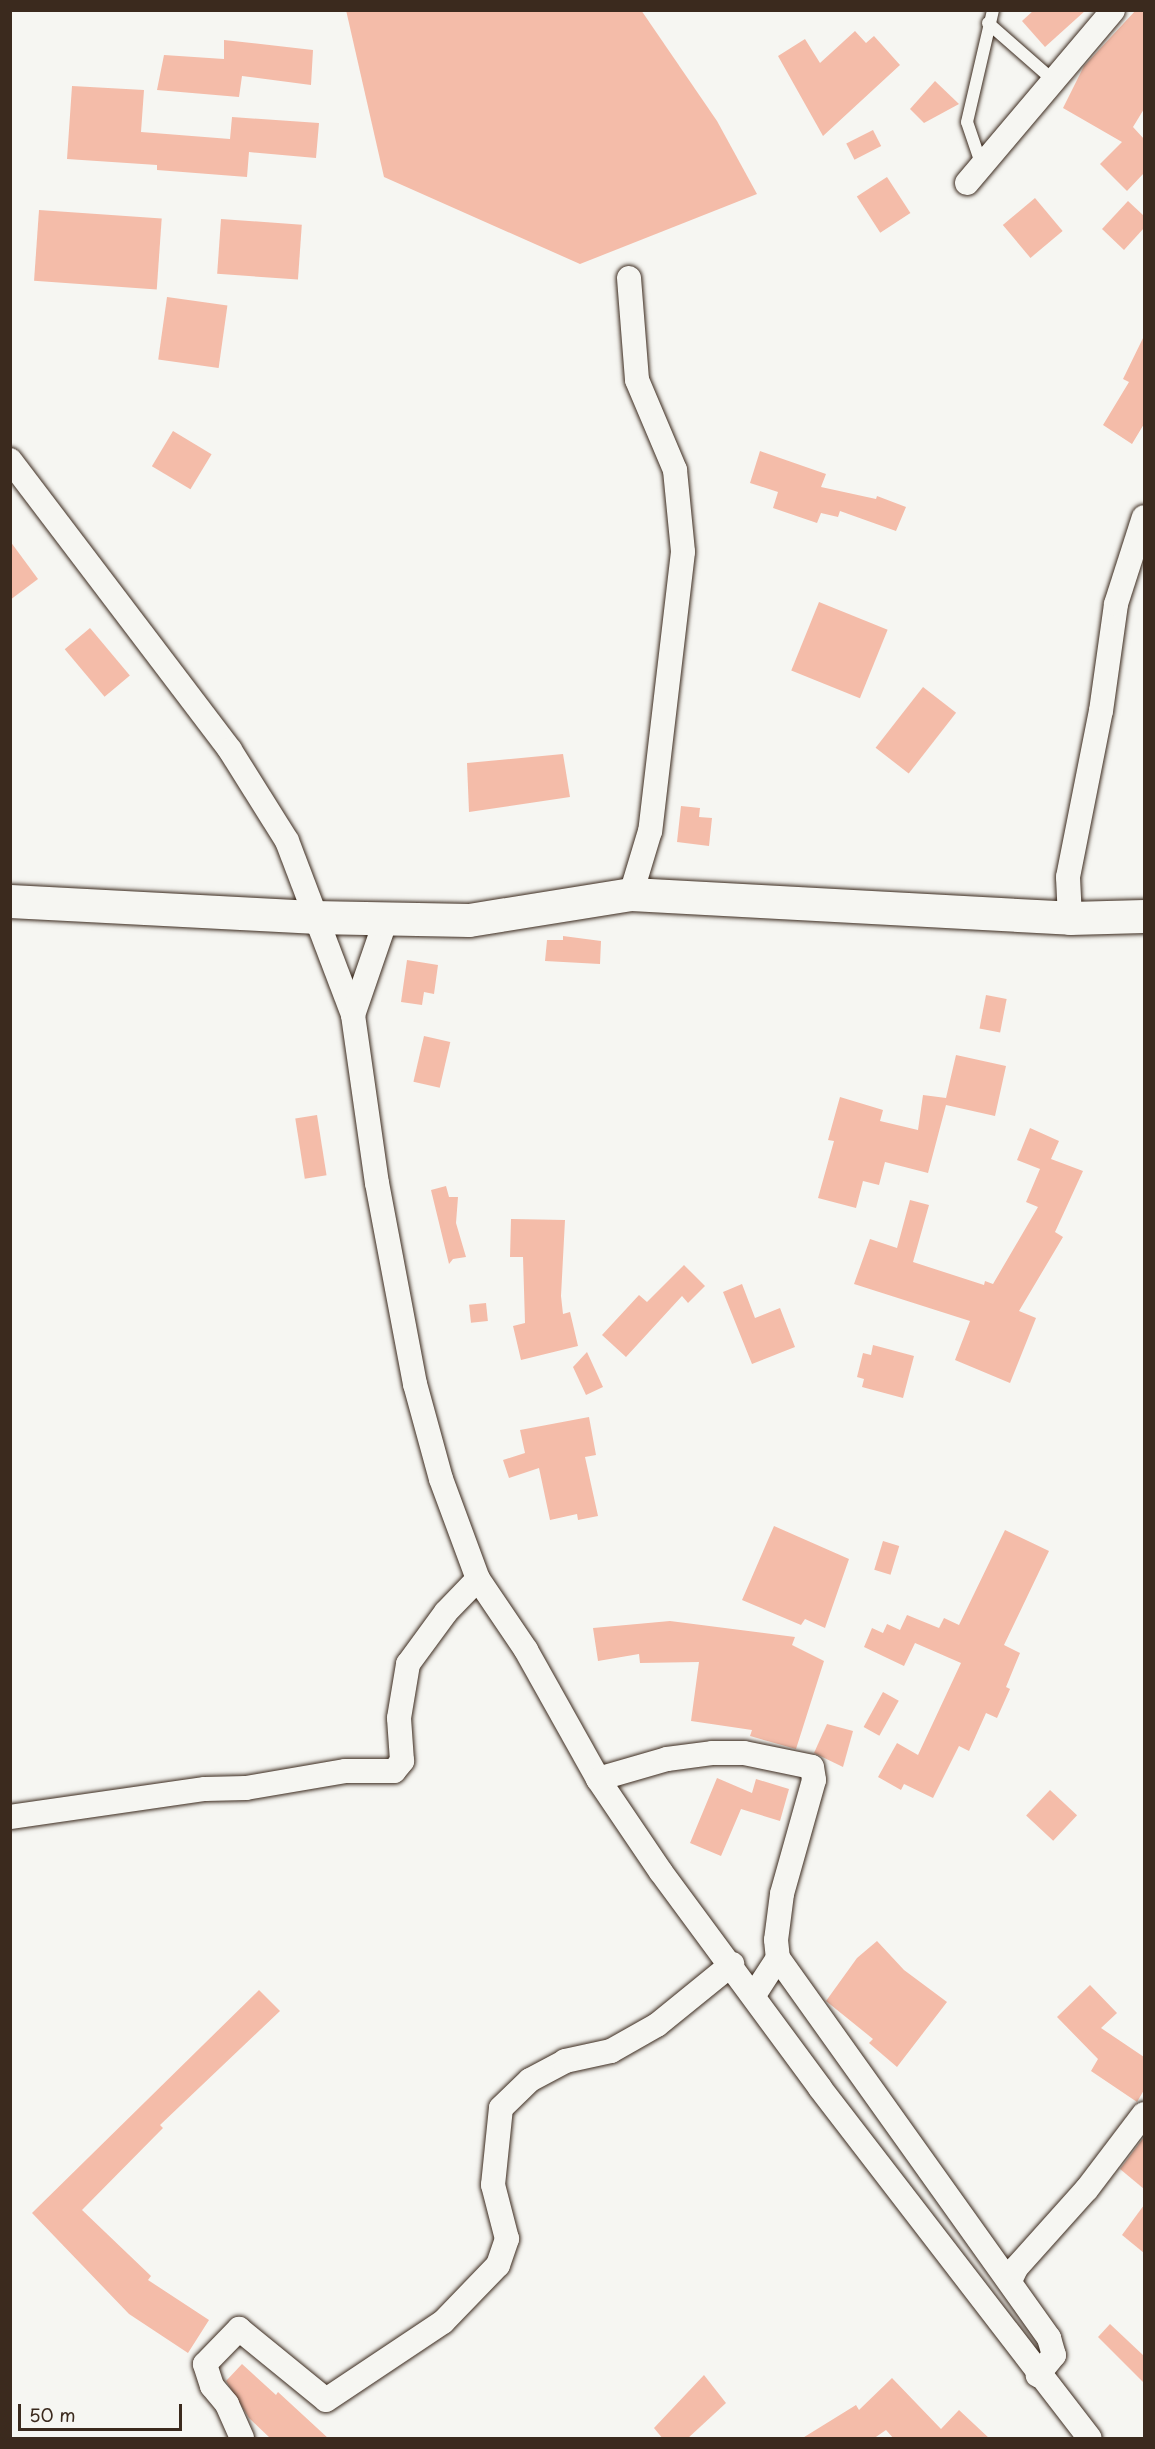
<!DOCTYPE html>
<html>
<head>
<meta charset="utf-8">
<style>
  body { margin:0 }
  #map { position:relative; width:1155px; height:2449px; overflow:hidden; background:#f6f6f2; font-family:"Playpen Sans",sans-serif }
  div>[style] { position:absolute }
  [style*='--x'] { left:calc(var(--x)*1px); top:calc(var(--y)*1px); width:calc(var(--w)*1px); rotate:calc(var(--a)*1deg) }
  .building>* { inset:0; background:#f4bca9; transform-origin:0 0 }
  .roads { filter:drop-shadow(0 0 2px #3b2a1e) drop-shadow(0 0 2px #3b2a1e) }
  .lane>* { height:12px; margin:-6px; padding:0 6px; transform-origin:6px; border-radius:6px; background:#f6f6f2 }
  .street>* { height:24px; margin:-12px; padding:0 12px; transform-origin:12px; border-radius:12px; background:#f6f6f2 }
  .secondary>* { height:33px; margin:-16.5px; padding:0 16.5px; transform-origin:16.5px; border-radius:16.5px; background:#f6f6f2 }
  span { translate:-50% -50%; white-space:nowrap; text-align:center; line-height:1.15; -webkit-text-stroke:6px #f6f6f2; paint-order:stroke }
  .frame { position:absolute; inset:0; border:12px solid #3b2a1e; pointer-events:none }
  .scale { position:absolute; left:18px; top:2404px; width:164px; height:27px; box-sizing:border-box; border:3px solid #3b2a1e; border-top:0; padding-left:8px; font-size:18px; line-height:21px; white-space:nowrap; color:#3b2a1e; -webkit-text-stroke:4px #f6f6f2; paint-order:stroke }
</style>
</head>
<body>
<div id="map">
  <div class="building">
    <i style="clip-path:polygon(346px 10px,641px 10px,717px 121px,757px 194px,580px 264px,384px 177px)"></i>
    <i style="clip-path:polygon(1034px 10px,1086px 10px,1045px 47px,1022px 21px)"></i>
    <i style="clip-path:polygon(1136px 10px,1144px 10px,1144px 109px,1133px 127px,1144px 139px,1144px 173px,1127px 191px,1100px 164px,1122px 142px,1063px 108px,1084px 66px)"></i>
    <i style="clip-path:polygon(855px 31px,866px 43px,874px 36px,900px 65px,823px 136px,778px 56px,805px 39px,820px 63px)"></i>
    <i style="clip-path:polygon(224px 40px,313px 50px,311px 85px,242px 76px,239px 97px,157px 90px,164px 55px,224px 59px)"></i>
    <i style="clip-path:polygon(935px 81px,959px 104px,924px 123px,910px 109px)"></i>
    <i style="clip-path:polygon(72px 86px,144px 90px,141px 132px,230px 139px,232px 117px,319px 123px,316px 158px,249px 152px,247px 177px,157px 170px,157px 165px,67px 159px)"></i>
    <i style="left:873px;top:130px;width:18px;height:30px;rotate:63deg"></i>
    <i style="left:887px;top:177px;width:43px;height:36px;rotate:57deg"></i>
    <i style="left:1035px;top:198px;width:43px;height:42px;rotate:50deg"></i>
    <i style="clip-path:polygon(1128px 201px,1144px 216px,1144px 228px,1124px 250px,1102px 229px)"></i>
    <i style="left:39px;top:210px;width:123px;height:71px;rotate:4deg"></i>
    <i style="left:221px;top:219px;width:81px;height:55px;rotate:4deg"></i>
    <i style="left:167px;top:297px;width:61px;height:63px;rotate:8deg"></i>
    <i style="clip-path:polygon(1144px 336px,1144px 424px,1132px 444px,1103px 425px,1129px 382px,1123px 379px)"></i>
    <i style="left:173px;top:431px;width:45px;height:41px;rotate:31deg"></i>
    <i style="clip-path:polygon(760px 451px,826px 474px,821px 487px,876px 499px,877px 496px,906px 507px,896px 531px,840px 511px,838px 517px,821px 513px,817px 523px,773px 508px,778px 492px,750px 483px)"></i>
    <i style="clip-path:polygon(10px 541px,38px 579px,10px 600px)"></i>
    <i style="left:819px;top:602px;width:74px;height:74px;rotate:22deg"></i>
    <i style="left:90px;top:628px;width:62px;height:33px;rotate:50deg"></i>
    <i style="left:923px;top:687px;width:42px;height:77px;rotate:38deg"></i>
    <i style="clip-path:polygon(563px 754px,570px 797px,469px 812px,467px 763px)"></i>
    <i style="clip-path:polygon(681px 806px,700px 808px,699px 817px,712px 818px,709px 846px,677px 842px)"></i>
    <i style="clip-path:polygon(563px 936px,601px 941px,600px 964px,545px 961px,547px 940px,563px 940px)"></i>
    <i style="clip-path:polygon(407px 960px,438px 965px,434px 994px,424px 992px,422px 1005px,401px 1002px)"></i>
    <i style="left:986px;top:995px;width:21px;height:34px;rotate:11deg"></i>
    <i style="left:424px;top:1036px;width:27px;height:47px;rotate:13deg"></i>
    <i style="clip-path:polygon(956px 1055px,1006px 1066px,995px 1116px,946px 1105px,928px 1173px,885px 1162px,879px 1185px,863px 1181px,856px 1208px,818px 1198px,834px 1141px,828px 1140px,840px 1097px,883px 1110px,880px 1121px,918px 1130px,923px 1095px,946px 1098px)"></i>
    <i style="left:317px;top:1115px;width:61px;height:22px;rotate:81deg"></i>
    <i style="clip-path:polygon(1030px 1128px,1059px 1141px,1051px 1159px,1083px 1171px,1055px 1232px,1063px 1237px,1019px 1311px,1036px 1318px,1010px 1383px,955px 1360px,970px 1321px,854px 1284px,870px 1239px,897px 1248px,910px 1200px,929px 1205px,913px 1262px,984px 1285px,985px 1281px,993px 1284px,1038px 1207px,1026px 1202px,1040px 1169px,1017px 1160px)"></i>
    <i style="clip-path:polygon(446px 1186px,449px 1197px,458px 1197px,456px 1223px,466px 1257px,453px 1259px,449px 1264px,431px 1190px)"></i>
    <i style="clip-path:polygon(511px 1219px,565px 1220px,561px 1296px,563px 1314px,570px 1312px,578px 1346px,521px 1360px,513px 1326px,525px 1323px,523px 1257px,510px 1257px)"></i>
    <i style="clip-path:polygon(684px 1265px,705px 1286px,688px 1303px,682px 1296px,626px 1357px,602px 1335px,639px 1295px,647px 1302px)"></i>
    <i style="clip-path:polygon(742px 1284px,755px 1318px,780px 1308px,795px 1347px,752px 1364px,723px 1292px)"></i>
    <i style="left:486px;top:1303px;width:18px;height:17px;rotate:84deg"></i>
    <i style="clip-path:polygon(873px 1345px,914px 1356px,903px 1398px,862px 1387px,864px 1379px,857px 1377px,863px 1353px,871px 1355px)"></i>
    <i style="clip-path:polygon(587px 1352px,603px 1387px,586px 1395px,573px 1367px)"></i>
    <i style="clip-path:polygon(589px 1417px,596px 1455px,585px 1457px,598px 1516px,578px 1520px,577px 1514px,550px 1520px,539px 1468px,509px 1478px,503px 1460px,525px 1453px,520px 1430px)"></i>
    <i style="clip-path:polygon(774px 1526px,849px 1559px,825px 1628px,805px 1619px,801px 1625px,742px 1600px)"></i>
    <i style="clip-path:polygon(1005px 1530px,1049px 1551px,1004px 1645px,1020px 1653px,1006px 1687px,1010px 1689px,997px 1718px,986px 1713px,969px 1751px,959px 1746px,933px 1798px,904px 1784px,901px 1790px,878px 1777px,897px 1743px,918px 1755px,961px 1663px,915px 1643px,904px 1666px,864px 1647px,872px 1628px,883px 1633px,887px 1624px,900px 1630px,907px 1615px,939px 1628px,944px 1618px,959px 1625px)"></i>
    <i style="left:883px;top:1541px;width:17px;height:30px;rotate:17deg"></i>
    <i style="clip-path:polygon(670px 1621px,795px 1637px,792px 1645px,824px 1661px,796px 1749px,750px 1736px,752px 1730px,691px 1721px,699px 1662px,640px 1663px,639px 1654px,598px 1661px,593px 1628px)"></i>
    <i style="left:883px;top:1692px;width:18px;height:40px;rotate:29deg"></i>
    <i style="clip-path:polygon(827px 1724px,853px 1731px,843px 1767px,814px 1753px)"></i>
    <i style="clip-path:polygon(717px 1778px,752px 1793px,756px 1779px,789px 1789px,780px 1821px,741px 1809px,721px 1856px,690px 1843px)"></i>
    <i style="left:1050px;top:1790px;width:37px;height:35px;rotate:43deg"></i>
    <i style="clip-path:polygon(877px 1941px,904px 1970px,947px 2002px,897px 2067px,869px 2043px,873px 2039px,826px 2001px,857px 1958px)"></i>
    <i style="clip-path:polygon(1090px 1985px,1117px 2013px,1101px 2028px,1144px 2057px,1144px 2090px,1137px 2102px,1091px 2071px,1098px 2059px,1057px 2017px)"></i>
    <i style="clip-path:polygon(259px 1990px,280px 2011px,160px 2125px,163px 2128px,82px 2210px,151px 2276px,148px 2280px,209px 2320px,188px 2353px,129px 2314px,32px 2213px)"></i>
    <i style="clip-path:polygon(1144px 2137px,1144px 2189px,1120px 2169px)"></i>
    <i style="clip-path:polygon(1144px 2205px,1144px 2253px,1122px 2235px)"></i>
    <i style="clip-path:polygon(1110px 2324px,1144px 2356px,1144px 2383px,1098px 2337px)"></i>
    <i style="clip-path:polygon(242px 2364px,276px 2395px,278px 2392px,329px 2439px,271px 2439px,249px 2418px,226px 2381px)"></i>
    <i style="clip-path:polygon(704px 2375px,726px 2403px,687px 2439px,663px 2439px,654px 2428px)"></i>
    <i style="clip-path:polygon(892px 2378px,941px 2429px,959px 2410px,990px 2439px,894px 2439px,886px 2430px,873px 2439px,801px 2439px,856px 2405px,859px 2410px)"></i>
  </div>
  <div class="roads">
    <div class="lane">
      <i style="--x:988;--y:23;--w:88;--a:41.3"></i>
      <i style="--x:982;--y:166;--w:46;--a:-108.8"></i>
      <i style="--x:967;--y:122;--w:115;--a:-76.9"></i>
    </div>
    <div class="street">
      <i style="--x:967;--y:183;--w:226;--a:-49.8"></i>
      <i style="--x:629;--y:278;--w:102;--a:85.5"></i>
      <i style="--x:637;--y:380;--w:98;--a:67.1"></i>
      <i style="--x:675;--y:470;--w:82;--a:84.4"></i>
      <i style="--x:683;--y:552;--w:281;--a:96.7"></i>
      <i style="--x:650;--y:831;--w:66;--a:106.8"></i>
      <i style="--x:10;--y:460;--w:364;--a:52.8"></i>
      <i style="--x:230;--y:750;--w:107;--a:57.9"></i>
      <i style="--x:287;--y:841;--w:186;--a:69.2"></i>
      <i style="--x:353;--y:1015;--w:170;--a:81.9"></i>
      <i style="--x:377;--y:1183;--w:205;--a:79.3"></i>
      <i style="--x:415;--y:1384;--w:98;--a:74.7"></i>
      <i style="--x:441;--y:1479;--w:107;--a:69.7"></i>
      <i style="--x:478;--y:1579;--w:86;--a:55.9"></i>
      <i style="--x:526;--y:1650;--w:148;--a:60.8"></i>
      <i style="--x:598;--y:1779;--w:112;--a:55.9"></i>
      <i style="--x:661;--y:1872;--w:268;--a:53.6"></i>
      <i style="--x:820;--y:2088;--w:442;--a:52.4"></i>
      <i style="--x:1070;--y:918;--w:41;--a:-92.8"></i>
      <i style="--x:1068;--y:877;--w:169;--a:-78.8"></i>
      <i style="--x:1101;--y:711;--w:108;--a:-82"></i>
      <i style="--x:1116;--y:604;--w:91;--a:-72.2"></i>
      <i style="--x:353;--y:1015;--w:102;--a:-71"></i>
      <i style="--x:598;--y:1779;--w:72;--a:-16.2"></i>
      <i style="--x:667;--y:1759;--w:45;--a:-7.6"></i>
      <i style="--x:712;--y:1753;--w:32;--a:0"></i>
      <i style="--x:744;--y:1753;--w:69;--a:11.6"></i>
      <i style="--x:812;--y:1767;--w:13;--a:81"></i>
      <i style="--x:814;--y:1780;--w:118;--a:105.7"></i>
      <i style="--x:782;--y:1894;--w:46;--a:97.4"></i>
      <i style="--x:776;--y:1940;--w:18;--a:84"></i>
      <i style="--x:778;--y:1958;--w:44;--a:123"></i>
      <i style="--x:10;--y:1817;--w:197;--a:-8.2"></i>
      <i style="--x:205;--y:1789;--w:41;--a:-1.4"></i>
      <i style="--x:246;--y:1788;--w:100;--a:-9.7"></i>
      <i style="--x:345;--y:1771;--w:49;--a:0"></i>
      <i style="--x:394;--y:1771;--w:13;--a:-51"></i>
      <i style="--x:402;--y:1761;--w:43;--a:-94"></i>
      <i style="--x:399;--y:1718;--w:55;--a:-80.5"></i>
      <i style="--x:408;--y:1664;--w:64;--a:-53.8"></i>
      <i style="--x:446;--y:1612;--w:46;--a:-45.9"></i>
      <i style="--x:778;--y:1958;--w:467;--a:54.5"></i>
      <i style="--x:1049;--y:2338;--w:18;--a:74"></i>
      <i style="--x:1054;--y:2355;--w:26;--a:129"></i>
      <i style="--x:1010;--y:2281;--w:14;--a:-65"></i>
      <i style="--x:1016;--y:2268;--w:106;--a:-48.1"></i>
      <i style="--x:1087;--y:2189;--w:94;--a:-52.8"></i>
      <i style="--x:242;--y:2438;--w:37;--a:-114"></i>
      <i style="--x:227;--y:2404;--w:23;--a:-130"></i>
      <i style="--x:212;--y:2386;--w:23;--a:-108"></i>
      <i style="--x:205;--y:2364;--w:49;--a:-45.8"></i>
      <i style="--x:239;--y:2329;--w:112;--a:39.2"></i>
      <i style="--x:326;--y:2400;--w:141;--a:-33.7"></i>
      <i style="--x:443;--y:2322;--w:79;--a:-46"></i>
      <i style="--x:498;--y:2265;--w:28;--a:-71"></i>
      <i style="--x:507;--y:2239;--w:56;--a:-104.5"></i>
      <i style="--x:493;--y:2185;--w:77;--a:-84.1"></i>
      <i style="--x:501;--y:2108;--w:40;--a:-44"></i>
      <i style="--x:530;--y:2080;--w:40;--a:-28"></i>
      <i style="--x:565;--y:2061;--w:47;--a:-12.3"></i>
      <i style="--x:611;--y:2051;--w:53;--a:-29.5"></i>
      <i style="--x:657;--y:2025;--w:97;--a:-39.1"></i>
    </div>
    <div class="secondary">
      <i style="--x:10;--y:901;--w:303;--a:3"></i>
      <i style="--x:313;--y:917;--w:156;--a:1.1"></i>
      <i style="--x:469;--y:920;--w:164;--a:-9.1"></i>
      <i style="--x:631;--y:894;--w:440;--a:3.1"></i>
      <i style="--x:1070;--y:918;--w:74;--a:-1.5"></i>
    </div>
  </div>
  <div class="frame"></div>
  <div class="scale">50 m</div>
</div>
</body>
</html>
